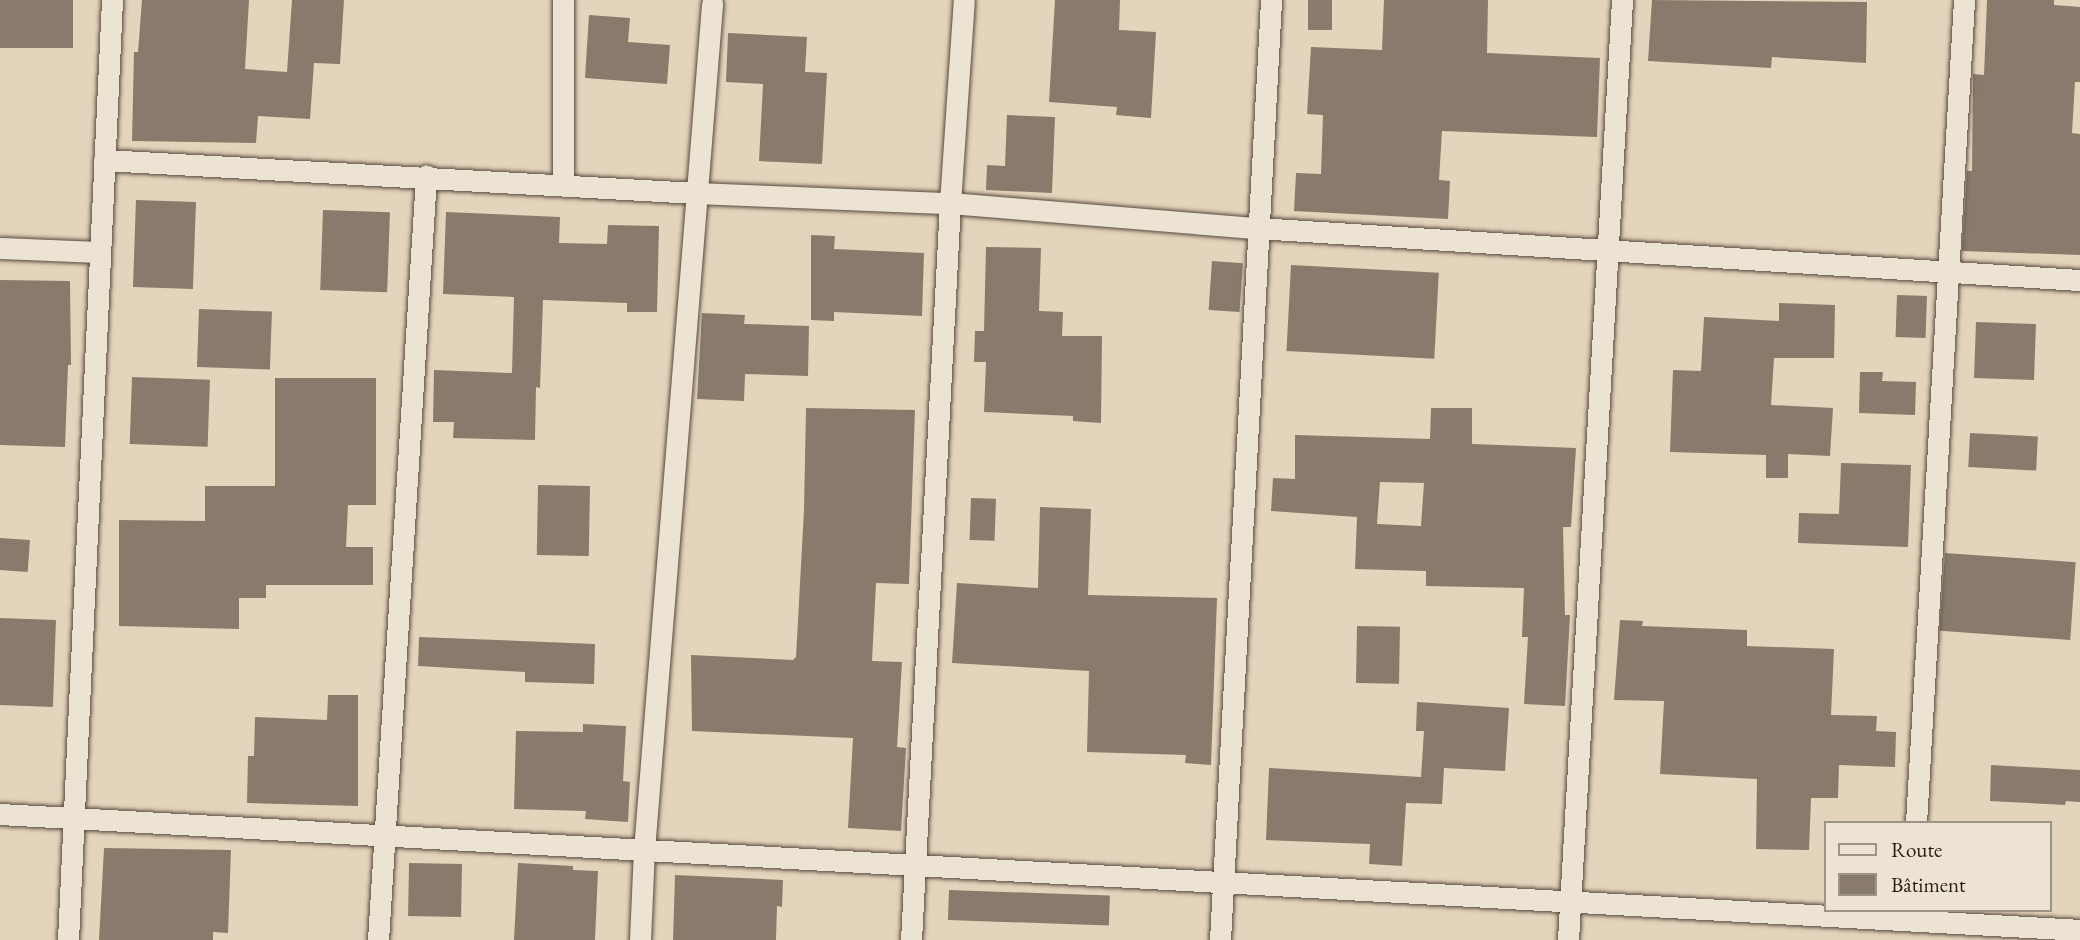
<!DOCTYPE html>
<html>
<head>
<meta charset="utf-8">
<style>
  body { margin:0 }
  #map { position:relative; width:2080px; height:940px; overflow:hidden; background:#e4d4bb; font-family:"EB Garamond",serif }
  div>[style] { position:absolute }
  [style*='--x'] { left:calc(var(--x)*1px); top:calc(var(--y)*1px); width:calc(var(--w)*1px); rotate:calc(var(--a)*1deg) }
  .building>* { inset:0; background:#897b6b; transform-origin:0 0 }
  .roads { filter:drop-shadow(0 0 2px #56493e) drop-shadow(0 0 2px #56493e) }
  .minor>* { height:21px; margin:-10.5px; padding:0 10.5px; transform-origin:10.5px; border-radius:10.5px; background:#ede3d3 }
  span { translate:-50% -50%; white-space:nowrap; text-align:center; line-height:1.15; -webkit-text-stroke:6px #ede3d3; paint-order:stroke }
  .legend { position:absolute; left:1824px; top:821px; width:228px; height:91px; box-sizing:border-box; background:#ede3d3; border:2px solid #9d9387; margin:0; padding:9px 12px; list-style:none; font-size:21px; color:#261b15 }
  .legend li { display:flex; align-items:center; gap:14px; height:35px }
  .legend b { width:35px; border:2px solid #9d9387 }
</style>
</head>
<body>
<div id="map">
  <div class="building">
    <i style="left:0;top:0;width:73px;height:48px"></i>
    <i style="clip-path:polygon(142px 0,249px 0,245px 69px,287px 72px,292px 0,344px 0,340px 64px,314px 63px,310px 119px,258px 116px,256px 143px,132px 141px,134px 52px,138px 52px)"></i>
    <i style="clip-path:polygon(1055px 0,1120px 0,1119px 30px,1156px 32px,1151px 118px,1116px 115px,1117px 107px,1049px 102px)"></i>
    <i style="left:1308px;top:0;width:24px;height:30px"></i>
    <i style="clip-path:polygon(1384px 0,1488px 0,1487px 53px,1600px 58px,1597px 137px,1442px 131px,1439px 180px,1450px 181px,1448px 219px,1294px 211px,1296px 173px,1321px 174px,1323px 115px,1307px 114px,1311px 47px,1382px 50px)"></i>
    <i style="clip-path:polygon(1652px 0,1867px 2px,1866px 63px,1772px 57px,1771px 68px,1648px 61px)"></i>
    <i style="clip-path:polygon(1987px 0,2054px 0,2054px 5px,2080px 7px,2080px 82px,2075px 82px,2072px 133px,2080px 134px,2080px 255px,1962px 251px,1967px 171px,1972px 171px,1973px 74px,1984px 75px)"></i>
    <i style="clip-path:polygon(589px 15px,630px 18px,628px 42px,670px 45px,667px 84px,585px 78px)"></i>
    <i style="clip-path:polygon(728px 33px,807px 37px,805px 72px,827px 73px,822px 164px,759px 161px,763px 84px,726px 82px)"></i>
    <i style="clip-path:polygon(1007px 115px,1055px 117px,1052px 193px,986px 190px,987px 165px,1005px 166px)"></i>
    <i style="left:136px;top:200px;width:60px;height:87px;rotate:2deg"></i>
    <i style="left:323px;top:210px;width:67px;height:80px;rotate:2deg"></i>
    <i style="clip-path:polygon(446px 212px,560px 217px,559px 243px,607px 244px,608px 225px,659px 226px,657px 312px,627px 312px,627px 303px,543px 300px,540px 388px,536px 387px,535px 440px,453px 438px,454px 422px,433px 422px,434px 370px,512px 373px,514px 297px,443px 294px)"></i>
    <i style="clip-path:polygon(811px 235px,835px 236px,834px 249px,924px 253px,922px 316px,834px 312px,834px 321px,811px 320px)"></i>
    <i style="clip-path:polygon(986px 247px,1041px 248px,1039px 311px,1063px 312px,1062px 336px,1102px 336px,1101px 423px,1073px 421px,1073px 416px,984px 412px,986px 362px,974px 362px,975px 331px,984px 331px)"></i>
    <i style="left:1212px;top:261px;width:31px;height:49px;rotate:4deg"></i>
    <i style="left:1291px;top:265px;width:148px;height:86px;rotate:3deg"></i>
    <i style="clip-path:polygon(0 280px,70px 281px,71px 365px,68px 365px,65px 447px,0 445px)"></i>
    <i style="left:1897px;top:295px;width:30px;height:42px;rotate:2deg"></i>
    <i style="clip-path:polygon(1779px 303px,1835px 305px,1834px 358px,1774px 358px,1771px 405px,1833px 408px,1830px 456px,1788px 454px,1788px 478px,1766px 478px,1766px 455px,1670px 452px,1673px 370px,1701px 371px,1704px 317px,1779px 321px)"></i>
    <i style="left:199px;top:309px;width:73px;height:58px;rotate:2deg"></i>
    <i style="clip-path:polygon(702px 313px,745px 315px,744px 324px,809px 326px,808px 376px,745px 374px,744px 401px,697px 399px)"></i>
    <i style="left:1976px;top:322px;width:60px;height:56px;rotate:2deg"></i>
    <i style="clip-path:polygon(1860px 372px,1883px 372px,1882px 381px,1916px 382px,1915px 415px,1859px 413px)"></i>
    <i style="left:132px;top:377px;width:78px;height:67px;rotate:2deg"></i>
    <i style="clip-path:polygon(275px 378px,376px 378px,376px 505px,348px 505px,346px 547px,373px 547px,373px 585px,266px 585px,266px 598px,239px 598px,239px 629px,119px 626px,119px 520px,205px 521px,205px 486px,275px 486px)"></i>
    <i style="clip-path:polygon(806px 408px,915px 410px,909px 584px,876px 583px,872px 661px,902px 662px,897px 747px,906px 748px,901px 831px,848px 828px,853px 738px,692px 731px,691px 655px,793px 660px,796px 657px,804px 510px)"></i>
    <i style="clip-path:polygon(evenodd,1431px 408px,1472px 408px,1472px 444px,1576px 448px,1571px 527px,1563px 527px,1565px 615px,1570px 615px,1565px 706px,1524px 704px,1528px 637px,1522px 637px,1524px 588px,1426px 586px,1426px 571px,1355px 569px,1357px 517px,1271px 511px,1273px 478px,1295px 479px,1295px 435px,1430px 439px,1431px 408px,1380px 482px,1424px 483px,1421px 526px,1377px 524px,1380px 482px)"></i>
    <i style="left:1970px;top:433px;width:68px;height:34px;rotate:3deg"></i>
    <i style="clip-path:polygon(1841px 463px,1911px 465px,1908px 547px,1798px 543px,1799px 513px,1839px 514px)"></i>
    <i style="left:538px;top:485px;width:52px;height:70px;rotate:1deg"></i>
    <i style="left:971px;top:498px;width:25px;height:42px;rotate:2deg"></i>
    <i style="clip-path:polygon(1040px 507px,1091px 509px,1088px 595px,1217px 598px,1211px 765px,1185px 763px,1186px 755px,1087px 752px,1089px 671px,952px 663px,957px 583px,1038px 588px)"></i>
    <i style="left:0;top:538px;width:30px;height:32px;rotate:4deg"></i>
    <i style="left:1945px;top:553px;width:131px;height:78px;rotate:4deg"></i>
    <i style="left:0;top:618px;width:56px;height:87px;rotate:2deg"></i>
    <i style="clip-path:polygon(1620px 620px,1643px 621px,1642px 626px,1747px 630px,1747px 646px,1834px 649px,1831px 715px,1877px 716px,1876px 731px,1896px 732px,1895px 767px,1839px 765px,1838px 798px,1811px 798px,1809px 850px,1756px 849px,1757px 779px,1660px 774px,1664px 701px,1614px 700px)"></i>
    <i style="left:1357px;top:626px;width:43px;height:57px;rotate:1deg"></i>
    <i style="clip-path:polygon(419px 637px,595px 644px,594px 684px,525px 682px,525px 672px,418px 666px)"></i>
    <i style="clip-path:polygon(328px 695px,358px 695px,358px 806px,247px 803px,248px 756px,254px 756px,255px 717px,327px 720px)"></i>
    <i style="clip-path:polygon(1417px 702px,1509px 708px,1505px 771px,1444px 768px,1442px 804px,1406px 803px,1402px 866px,1369px 864px,1370px 844px,1266px 840px,1269px 768px,1421px 777px,1424px 731px,1416px 731px)"></i>
    <i style="clip-path:polygon(583px 724px,626px 726px,623px 781px,630px 782px,628px 822px,585px 819px,586px 811px,514px 809px,516px 731px,583px 732px)"></i>
    <i style="clip-path:polygon(1991px 765px,2080px 770px,2080px 802px,2066px 801px,2065px 805px,1990px 801px)"></i>
    <i style="clip-path:polygon(104px 848px,231px 850px,228px 933px,213px 932px,213px 940px,99px 940px)"></i>
    <i style="left:409px;top:863px;width:53px;height:53px;rotate:1deg"></i>
    <i style="clip-path:polygon(518px 863px,573px 866px,573px 870px,598px 871px,595px 940px,514px 940px)"></i>
    <i style="clip-path:polygon(675px 875px,783px 880px,782px 907px,777px 906px,776px 940px,673px 940px)"></i>
    <i style="left:949px;top:890px;width:161px;height:30px;rotate:2deg"></i>
  </div>
  <div class="roads">
    <div class="minor">
      <i style="--x:104;--y:160;--w:593;--a:3.19"></i>
      <i style="--x:696;--y:193;--w:254;--a:2.3"></i>
      <i style="--x:950;--y:203;--w:308;--a:4.7"></i>
      <i style="--x:1257;--y:228;--w:825;--a:3.62"></i>
      <i style="--x:563;--y:183;--w:183;--a:-90"></i>
      <i style="--x:0;--y:248;--w:100;--a:2.3"></i>
      <i style="--x:0;--y:814;--w:2083;--a:3.19"></i>
      <i style="--x:1916;--y:823;--w:824;--a:-86.66"></i>
      <i style="--x:68;--y:940;--w:941;--a:-87.32"></i>
      <i style="--x:378;--y:940;--w:766;--a:-86.4"></i>
      <i style="--x:640;--y:940;--w:90;--a:-87.5"></i>
      <i style="--x:644;--y:850;--w:849;--a:-85.4"></i>
      <i style="--x:911;--y:940;--w:738;--a:-86.97"></i>
      <i style="--x:950;--y:203;--w:203;--a:-86.1"></i>
      <i style="--x:1220;--y:940;--w:941;--a:-86.89"></i>
      <i style="--x:1568;--y:940;--w:942;--a:-86.71"></i>
    </div>
  </div>
  <ul class="legend">
  <li><b style="height:9px;background:#ede3d3"></b>Route</li>
  <li><b style="height:19px;background:#897b6b"></b>Bâtiment</li>
  </ul>
</div>
</body>
</html>
